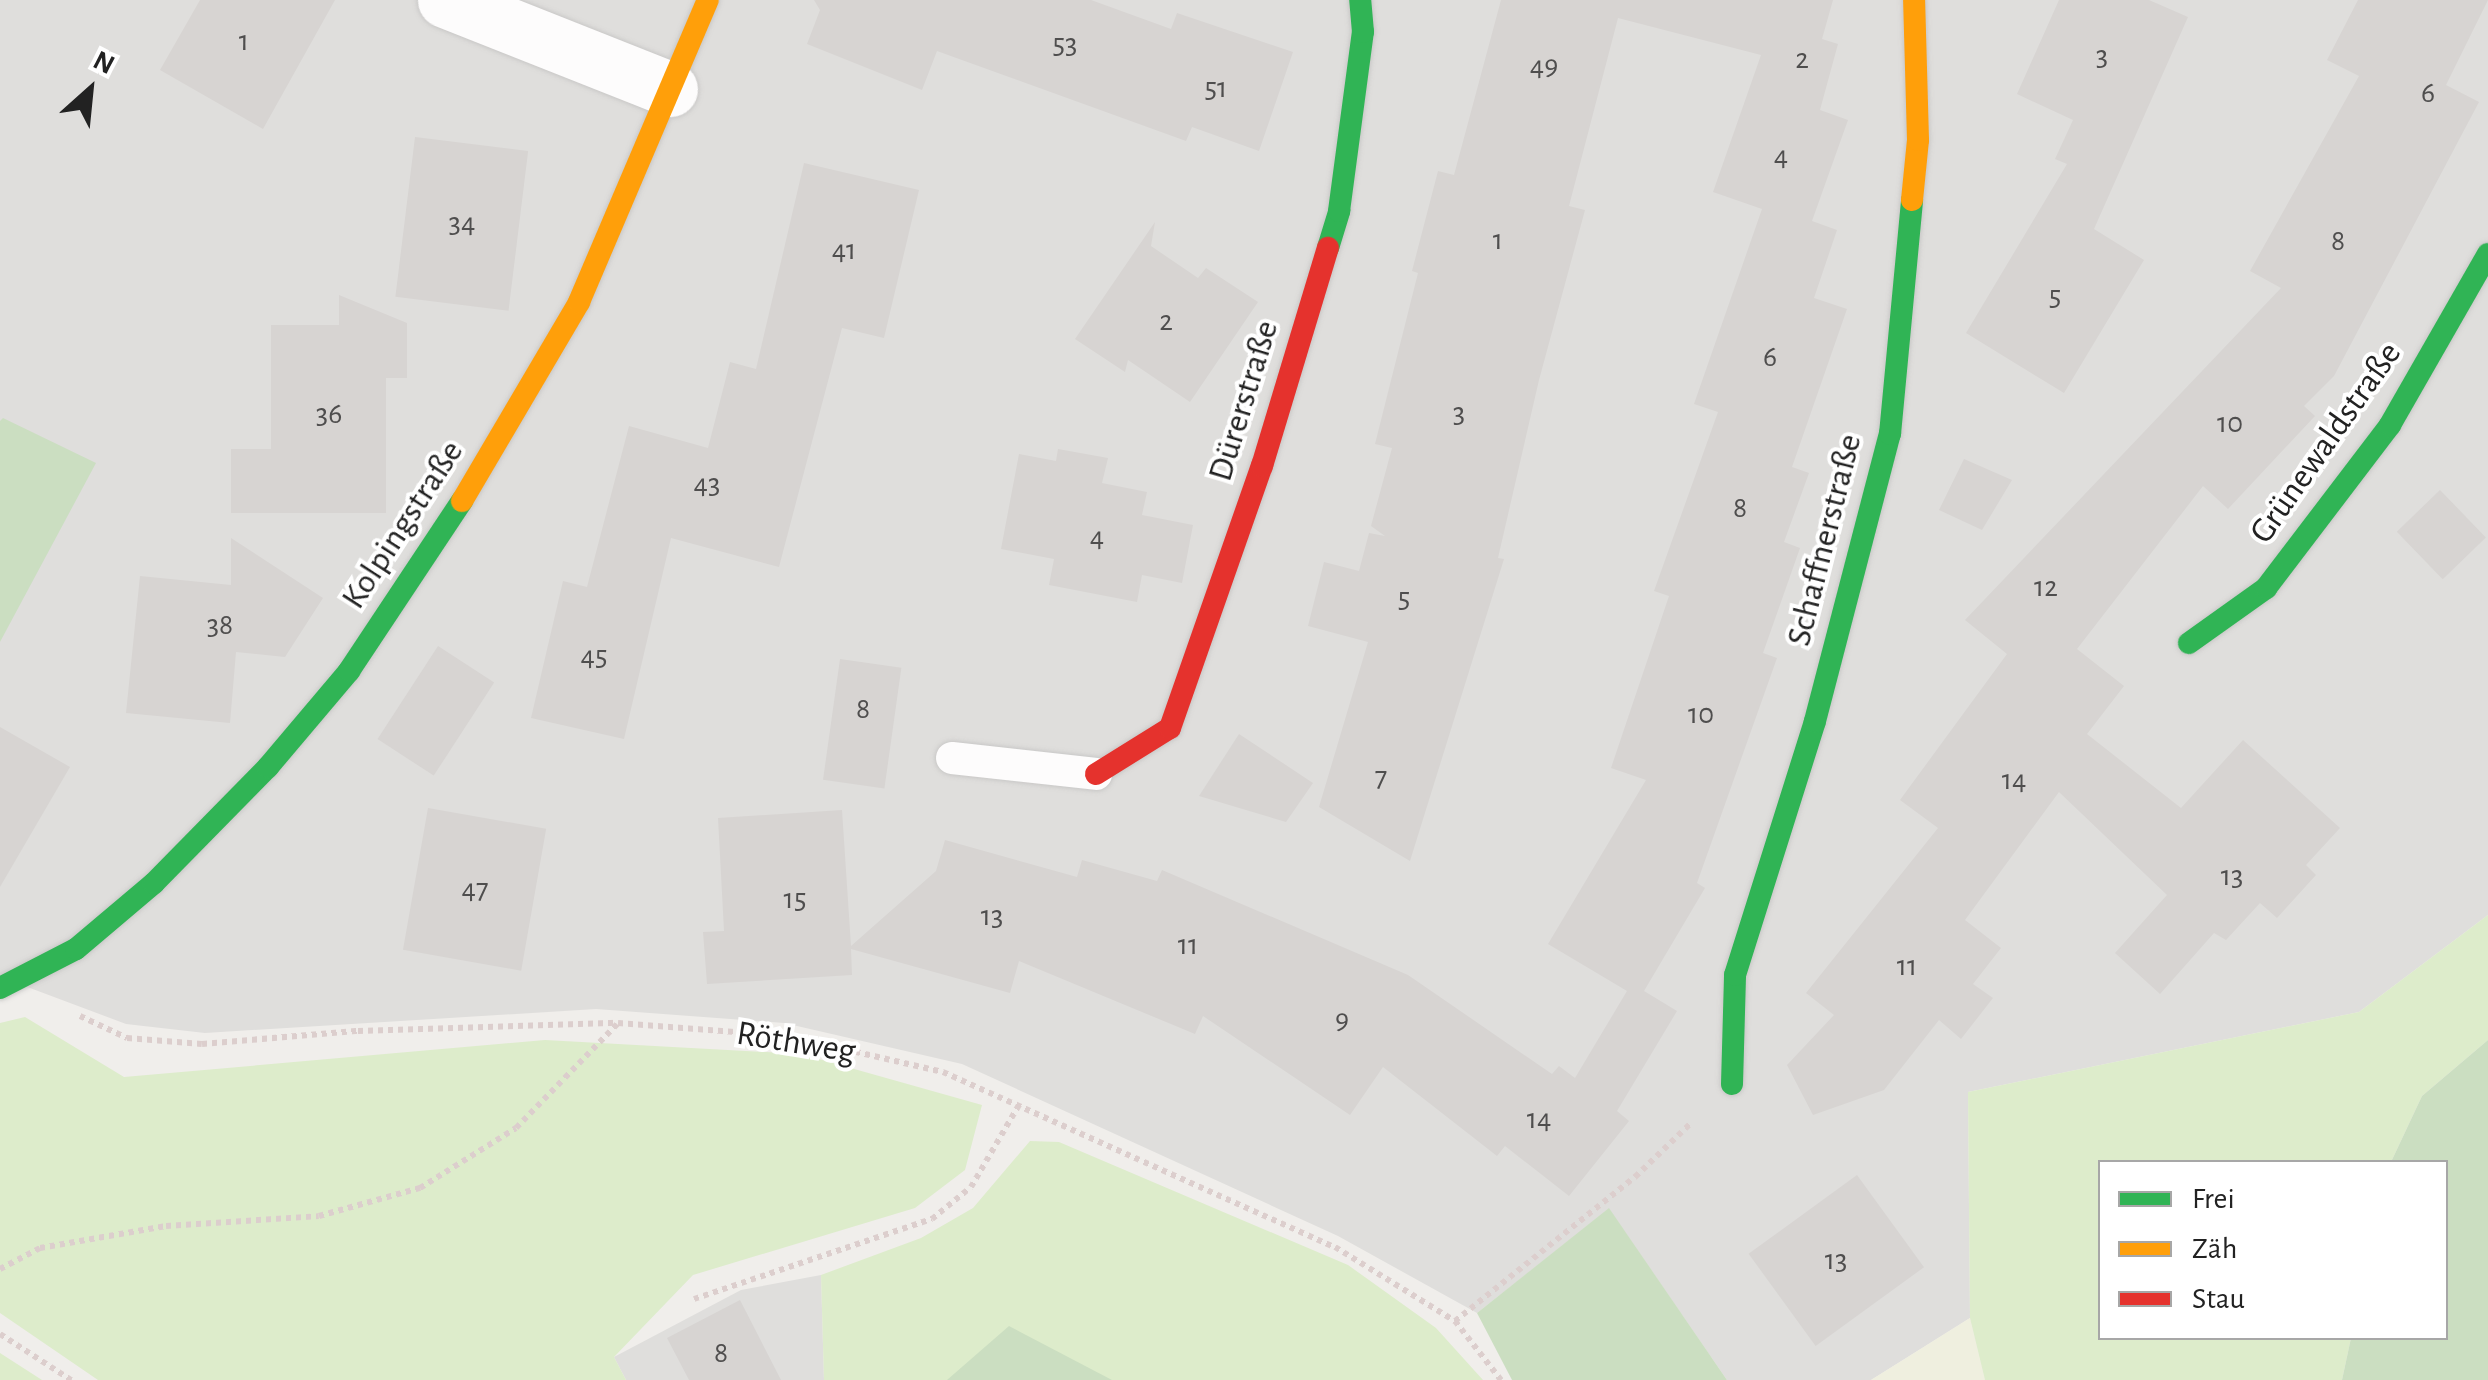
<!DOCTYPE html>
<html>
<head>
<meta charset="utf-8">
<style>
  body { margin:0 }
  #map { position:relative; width:2488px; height:1380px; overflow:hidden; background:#f0eeeb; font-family:"Alegreya Sans",sans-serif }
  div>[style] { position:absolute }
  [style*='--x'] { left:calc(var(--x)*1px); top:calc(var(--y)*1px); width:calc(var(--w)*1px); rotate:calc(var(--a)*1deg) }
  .residential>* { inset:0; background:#dfdedc }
  .farmland>* { inset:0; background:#efefdf }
  .grass>* { inset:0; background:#ddeccb }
  .forest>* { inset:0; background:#cbdec1 }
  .building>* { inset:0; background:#d7d4d2; transform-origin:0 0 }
  .path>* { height:6px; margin-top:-3px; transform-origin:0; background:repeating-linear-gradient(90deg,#dccecd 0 5px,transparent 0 10px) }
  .roads { filter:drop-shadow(0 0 2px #c9c8c7) drop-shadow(0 0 2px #c9c8c7) }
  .lane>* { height:32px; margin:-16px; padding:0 16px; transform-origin:16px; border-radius:16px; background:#fdfcfc }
  .street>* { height:55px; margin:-27.5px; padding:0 27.5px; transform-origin:27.5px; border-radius:27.5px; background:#fdfcfc }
  .fast>* { height:22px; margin:-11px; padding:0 11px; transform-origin:11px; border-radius:11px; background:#30b455 }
  .slow>* { height:22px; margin:-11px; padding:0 11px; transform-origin:11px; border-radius:11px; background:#ff9f0a }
  .jam>* { height:22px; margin:-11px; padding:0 11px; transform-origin:11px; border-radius:11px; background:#e5322d }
  span { translate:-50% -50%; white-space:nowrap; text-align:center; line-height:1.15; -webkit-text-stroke:8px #fff; paint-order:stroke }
  .number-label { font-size:30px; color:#4f4e4e }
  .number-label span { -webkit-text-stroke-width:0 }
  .street-label { font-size:35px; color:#222 }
  .legend { position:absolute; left:2098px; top:1160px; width:350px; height:180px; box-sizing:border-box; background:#fff; border:2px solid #a7a7a7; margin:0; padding:12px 18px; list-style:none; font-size:30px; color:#222 }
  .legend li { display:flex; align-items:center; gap:20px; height:50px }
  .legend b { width:50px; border:2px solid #a7a7a7 }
  .north { position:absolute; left:40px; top:40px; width:100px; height:100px; -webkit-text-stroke:8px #fff; paint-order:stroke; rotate:27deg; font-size:28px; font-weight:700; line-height:40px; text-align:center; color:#222 }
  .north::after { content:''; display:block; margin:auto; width:35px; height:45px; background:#222; clip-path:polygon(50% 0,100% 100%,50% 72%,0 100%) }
</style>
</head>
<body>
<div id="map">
  <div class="residential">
    <i style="clip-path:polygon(0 0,2488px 0,2488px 915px,2359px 1012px,1968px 1092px,1970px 1318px,1871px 1380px,1727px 1380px,1609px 1209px,1477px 1313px,1338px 1236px,962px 1064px,784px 1023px,596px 1009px,205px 1033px,126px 1024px,22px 985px,0 989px)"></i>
    <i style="clip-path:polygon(821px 1275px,824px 1380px,626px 1380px,614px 1357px,741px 1290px)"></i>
  </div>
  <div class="farmland">
    <i style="clip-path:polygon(1970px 1318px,1985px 1380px,1871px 1380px)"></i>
  </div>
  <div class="grass">
    <i style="clip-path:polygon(2488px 915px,2488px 1040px,2422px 1096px,2391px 1162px,2100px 1162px,2100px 1338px,2351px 1338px,2342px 1380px,1985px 1380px,1970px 1318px,1968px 1092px,2359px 1012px)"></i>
    <i style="clip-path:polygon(25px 1017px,124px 1077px,545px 1040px,801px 1054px,982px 1105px,965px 1170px,915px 1208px,693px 1275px,614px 1357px,626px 1380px,98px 1380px,0 1313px,0 1023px)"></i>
    <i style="clip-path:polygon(1030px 1141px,1059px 1142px,1348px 1265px,1436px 1328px,1483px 1380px,824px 1380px,821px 1275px,921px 1238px,973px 1208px)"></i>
    <i style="clip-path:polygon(0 1353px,42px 1380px,0 1380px)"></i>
  </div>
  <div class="forest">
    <i style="clip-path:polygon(3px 418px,96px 463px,0 642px,0 421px)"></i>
    <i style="clip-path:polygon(2488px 1040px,2488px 1380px,2342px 1380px,2351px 1338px,2446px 1338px,2446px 1162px,2391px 1162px,2422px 1096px)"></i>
    <i style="clip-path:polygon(1609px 1208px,1727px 1380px,1512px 1380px,1477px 1313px)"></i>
    <i style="clip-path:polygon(1009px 1326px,1112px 1380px,947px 1380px)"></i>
  </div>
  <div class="building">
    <i style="clip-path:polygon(200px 0,335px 0,263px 129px,160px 70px)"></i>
    <i style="clip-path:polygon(814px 0,1091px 0,1171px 29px,1177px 13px,1293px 52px,1259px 151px,1192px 127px,1186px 141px,937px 51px,922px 90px,807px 44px,820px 10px)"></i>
    <i style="clip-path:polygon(1501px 0,1833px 0,1822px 39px,1838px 44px,1820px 110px,1848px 120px,1812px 221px,1837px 230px,1814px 298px,1847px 309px,1792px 467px,1809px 473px,1784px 542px,1800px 548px,1763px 653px,1777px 658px,1697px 883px,1705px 888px,1644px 991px,1677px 1011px,1617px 1111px,1629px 1121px,1569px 1196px,1505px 1146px,1497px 1156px,1383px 1067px,1350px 1115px,1203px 1016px,1195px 1034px,1019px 961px,1010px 993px,851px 949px,852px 975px,707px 984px,703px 932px,724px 931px,718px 818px,842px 810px,851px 946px,936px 871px,945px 840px,1077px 877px,1082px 860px,1157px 881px,1162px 870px,1408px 975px,1552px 1074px,1559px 1066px,1575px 1078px,1627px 991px,1548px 944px,1646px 780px,1611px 768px,1669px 596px,1654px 591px,1718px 412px,1694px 404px,1762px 209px,1713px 192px,1761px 55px,1618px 18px,1569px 206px,1585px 210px,1539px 380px,1498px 558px,1504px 559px,1410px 861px,1319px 807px,1368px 642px,1308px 626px,1324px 562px,1359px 571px,1369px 533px,1385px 536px,1371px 526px,1392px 448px,1375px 444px,1418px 273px,1412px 271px,1438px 171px,1454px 175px)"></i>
    <i style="clip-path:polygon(2059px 0,2149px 0,2188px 17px,2094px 229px,2144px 260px,2064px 393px,1966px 333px,2067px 164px,2055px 159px,2073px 120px,2017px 94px)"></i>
    <i style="clip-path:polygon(2358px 0,2488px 0,2446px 85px,2479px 102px,2334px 376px,2304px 406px,2315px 416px,2228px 509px,2203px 486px,2077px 649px,2124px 686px,2087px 734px,2181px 808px,2243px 740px,2340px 828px,2306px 865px,2316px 875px,2277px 918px,2260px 903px,2226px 940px,2214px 933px,2160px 994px,2115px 953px,2167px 895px,2059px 792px,1965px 920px,2001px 948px,1973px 984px,1993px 998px,1961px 1039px,1939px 1020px,1884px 1090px,1813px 1115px,1787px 1065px,1834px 1015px,1806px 993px,1938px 828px,1900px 800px,2007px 654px,1965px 620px,2281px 288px,2250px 271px,2359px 76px,2327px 60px)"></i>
    <i style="left:415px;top:137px;width:114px;height:161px;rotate:7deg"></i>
    <i style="clip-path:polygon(804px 163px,919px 190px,884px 338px,842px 328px,779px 567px,671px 538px,624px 739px,531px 718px,563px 581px,587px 587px,629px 426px,708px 448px,730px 362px,756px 369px)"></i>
    <i style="clip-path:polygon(1155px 222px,1151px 246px,1198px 278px,1206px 268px,1258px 302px,1190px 402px,1128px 360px,1125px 372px,1075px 339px)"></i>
    <i style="clip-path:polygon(339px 295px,407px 323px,407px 378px,386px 378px,386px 513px,231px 513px,231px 449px,271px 449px,271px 325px,339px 325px)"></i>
    <i style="clip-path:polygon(1058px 449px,1108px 458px,1102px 483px,1147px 492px,1142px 515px,1193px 525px,1182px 583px,1142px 575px,1137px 602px,1049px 585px,1054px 559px,1001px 549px,1019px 454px,1056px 461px)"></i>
    <i style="clip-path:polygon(1964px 459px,2012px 480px,1982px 530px,1939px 510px)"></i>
    <i style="left:2440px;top:490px;width:66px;height:60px;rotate:46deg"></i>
    <i style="clip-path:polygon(231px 538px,323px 598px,285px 657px,236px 652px,230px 723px,126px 713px,140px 576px,231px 585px)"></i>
    <i style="left:438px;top:646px;width:67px;height:111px;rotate:33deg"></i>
    <i style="left:840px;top:659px;width:62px;height:122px;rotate:8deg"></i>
    <i style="clip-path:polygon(0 727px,70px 767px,0 887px)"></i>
    <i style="clip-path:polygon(1239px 734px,1313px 783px,1286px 822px,1199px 796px)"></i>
    <i style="left:428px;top:808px;width:120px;height:144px;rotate:10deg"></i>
    <i style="left:1857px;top:1175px;width:114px;height:134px;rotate:54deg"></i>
    <i style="clip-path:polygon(740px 1300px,781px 1380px,689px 1380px,667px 1338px)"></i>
  </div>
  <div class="path">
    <i style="--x:80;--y:1016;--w:52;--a:25.1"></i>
    <i style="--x:127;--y:1038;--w:75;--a:4.6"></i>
    <i style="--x:202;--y:1044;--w:157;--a:-4.8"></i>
    <i style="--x:358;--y:1031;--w:260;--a:-1.8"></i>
    <i style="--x:618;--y:1023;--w:169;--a:4.4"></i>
    <i style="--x:787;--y:1036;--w:160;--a:13"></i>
    <i style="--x:943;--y:1072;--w:429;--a:24.1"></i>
    <i style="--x:1335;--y:1247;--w:141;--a:31.7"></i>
    <i style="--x:1455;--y:1321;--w:75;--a:52.1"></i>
    <i style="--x:0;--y:1269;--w:45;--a:-27.7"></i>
    <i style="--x:40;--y:1248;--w:128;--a:-9.9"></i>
    <i style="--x:166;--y:1226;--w:153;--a:-3.7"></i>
    <i style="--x:319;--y:1216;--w:105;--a:-15.5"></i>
    <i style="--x:420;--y:1188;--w:113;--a:-32"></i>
    <i style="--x:516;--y:1128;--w:145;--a:-45.8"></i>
    <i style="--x:694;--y:1299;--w:251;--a:-18.6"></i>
    <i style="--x:932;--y:1219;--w:50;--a:-39.4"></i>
    <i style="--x:971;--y:1187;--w:97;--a:-59.7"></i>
    <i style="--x:1455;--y:1321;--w:231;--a:-38.7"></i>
    <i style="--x:1635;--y:1177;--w:78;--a:-44"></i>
    <i style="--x:0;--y:1334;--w:85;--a:32.9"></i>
  </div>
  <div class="roads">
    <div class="lane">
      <i style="--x:952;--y:758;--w:145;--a:6.3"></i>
    </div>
    <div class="street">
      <i style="--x:445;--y:0;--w:242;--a:21.6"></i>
    </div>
    <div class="fast">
      <i style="--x:1328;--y:248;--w:39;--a:-73"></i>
      <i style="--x:1339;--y:211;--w:181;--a:-82.4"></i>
      <i style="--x:1363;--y:32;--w:32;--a:-95"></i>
      <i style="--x:2189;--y:643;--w:95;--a:-35.5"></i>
      <i style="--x:2266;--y:588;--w:205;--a:-52.7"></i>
      <i style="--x:2390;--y:425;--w:197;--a:-60.2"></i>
      <i style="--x:0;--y:988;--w:85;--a:-27.2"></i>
      <i style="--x:76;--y:949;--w:102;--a:-40.2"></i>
      <i style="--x:154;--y:883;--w:163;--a:-45.5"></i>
      <i style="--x:268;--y:767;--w:126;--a:-49.8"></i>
      <i style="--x:349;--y:671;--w:204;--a:-56.4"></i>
      <i style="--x:1732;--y:1084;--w:109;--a:-88.4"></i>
      <i style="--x:1735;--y:975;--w:266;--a:-72.5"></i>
      <i style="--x:1815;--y:721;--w:297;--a:-75.4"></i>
      <i style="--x:1890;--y:434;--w:235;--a:-84.6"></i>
    </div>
    <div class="slow">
      <i style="--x:1912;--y:200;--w:60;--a:-84.3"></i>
      <i style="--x:1918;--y:140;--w:140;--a:-91.6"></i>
      <i style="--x:462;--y:501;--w:231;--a:-59.5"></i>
      <i style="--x:579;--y:302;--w:328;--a:-66.9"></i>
    </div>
    <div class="jam">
      <i style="--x:1096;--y:774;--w:87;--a:-31.9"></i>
      <i style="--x:1170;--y:728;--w:278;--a:-70.7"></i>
      <i style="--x:1262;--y:466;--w:228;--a:-73.2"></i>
    </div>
  </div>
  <div class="number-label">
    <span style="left:244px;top:41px">1</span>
    <span style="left:1065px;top:44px">53</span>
    <span style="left:2102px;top:56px">3</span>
    <span style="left:1802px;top:59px">2</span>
    <span style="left:1544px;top:66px">49</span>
    <span style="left:1216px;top:88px">51</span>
    <span style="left:2428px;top:93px">6</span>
    <span style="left:1781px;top:156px">4</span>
    <span style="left:462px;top:223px">34</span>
    <span style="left:1498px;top:240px">1</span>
    <span style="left:2338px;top:241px">8</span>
    <span style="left:844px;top:250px">41</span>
    <span style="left:2055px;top:296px">5</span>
    <span style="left:1166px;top:321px">2</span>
    <span style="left:1770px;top:357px">6</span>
    <span style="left:1459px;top:413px">3</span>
    <span style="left:329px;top:414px">36</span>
    <span style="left:2230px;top:423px">10</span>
    <span style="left:707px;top:484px">43</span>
    <span style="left:1740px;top:508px">8</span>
    <span style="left:1097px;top:537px">4</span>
    <span style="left:2046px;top:587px">12</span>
    <span style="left:1404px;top:598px">5</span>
    <span style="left:220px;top:625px">38</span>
    <span style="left:594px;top:656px">45</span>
    <span style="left:863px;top:709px">8</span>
    <span style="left:1701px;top:714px">10</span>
    <span style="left:1381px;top:777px">7</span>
    <span style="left:2014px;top:780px">14</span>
    <span style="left:2232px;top:876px">13</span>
    <span style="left:475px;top:889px">47</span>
    <span style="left:795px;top:899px">15</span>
    <span style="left:992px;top:916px">13</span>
    <span style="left:1188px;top:945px">11</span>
    <span style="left:1907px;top:966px">11</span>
    <span style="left:1342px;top:1020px">9</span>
    <span style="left:1539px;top:1119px">14</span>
    <span style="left:1836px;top:1260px">13</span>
    <span style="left:721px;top:1353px">8</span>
  </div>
  <div class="street-label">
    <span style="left:1244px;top:401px;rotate:-73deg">Dürerstraße</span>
    <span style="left:2326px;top:443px;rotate:-55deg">Grünewaldstraße</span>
    <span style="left:403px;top:525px;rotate:-57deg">Kolpingstraße</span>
    <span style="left:1825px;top:540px;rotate:-76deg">Schaffnerstraße</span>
    <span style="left:796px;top:1043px;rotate:9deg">Röthweg</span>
  </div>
  <ul class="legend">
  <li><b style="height:12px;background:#30b455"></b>Frei</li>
  <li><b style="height:12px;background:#ff9f0a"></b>Zäh</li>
  <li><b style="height:12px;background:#e5322d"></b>Stau</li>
  </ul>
  <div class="north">N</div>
</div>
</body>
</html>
